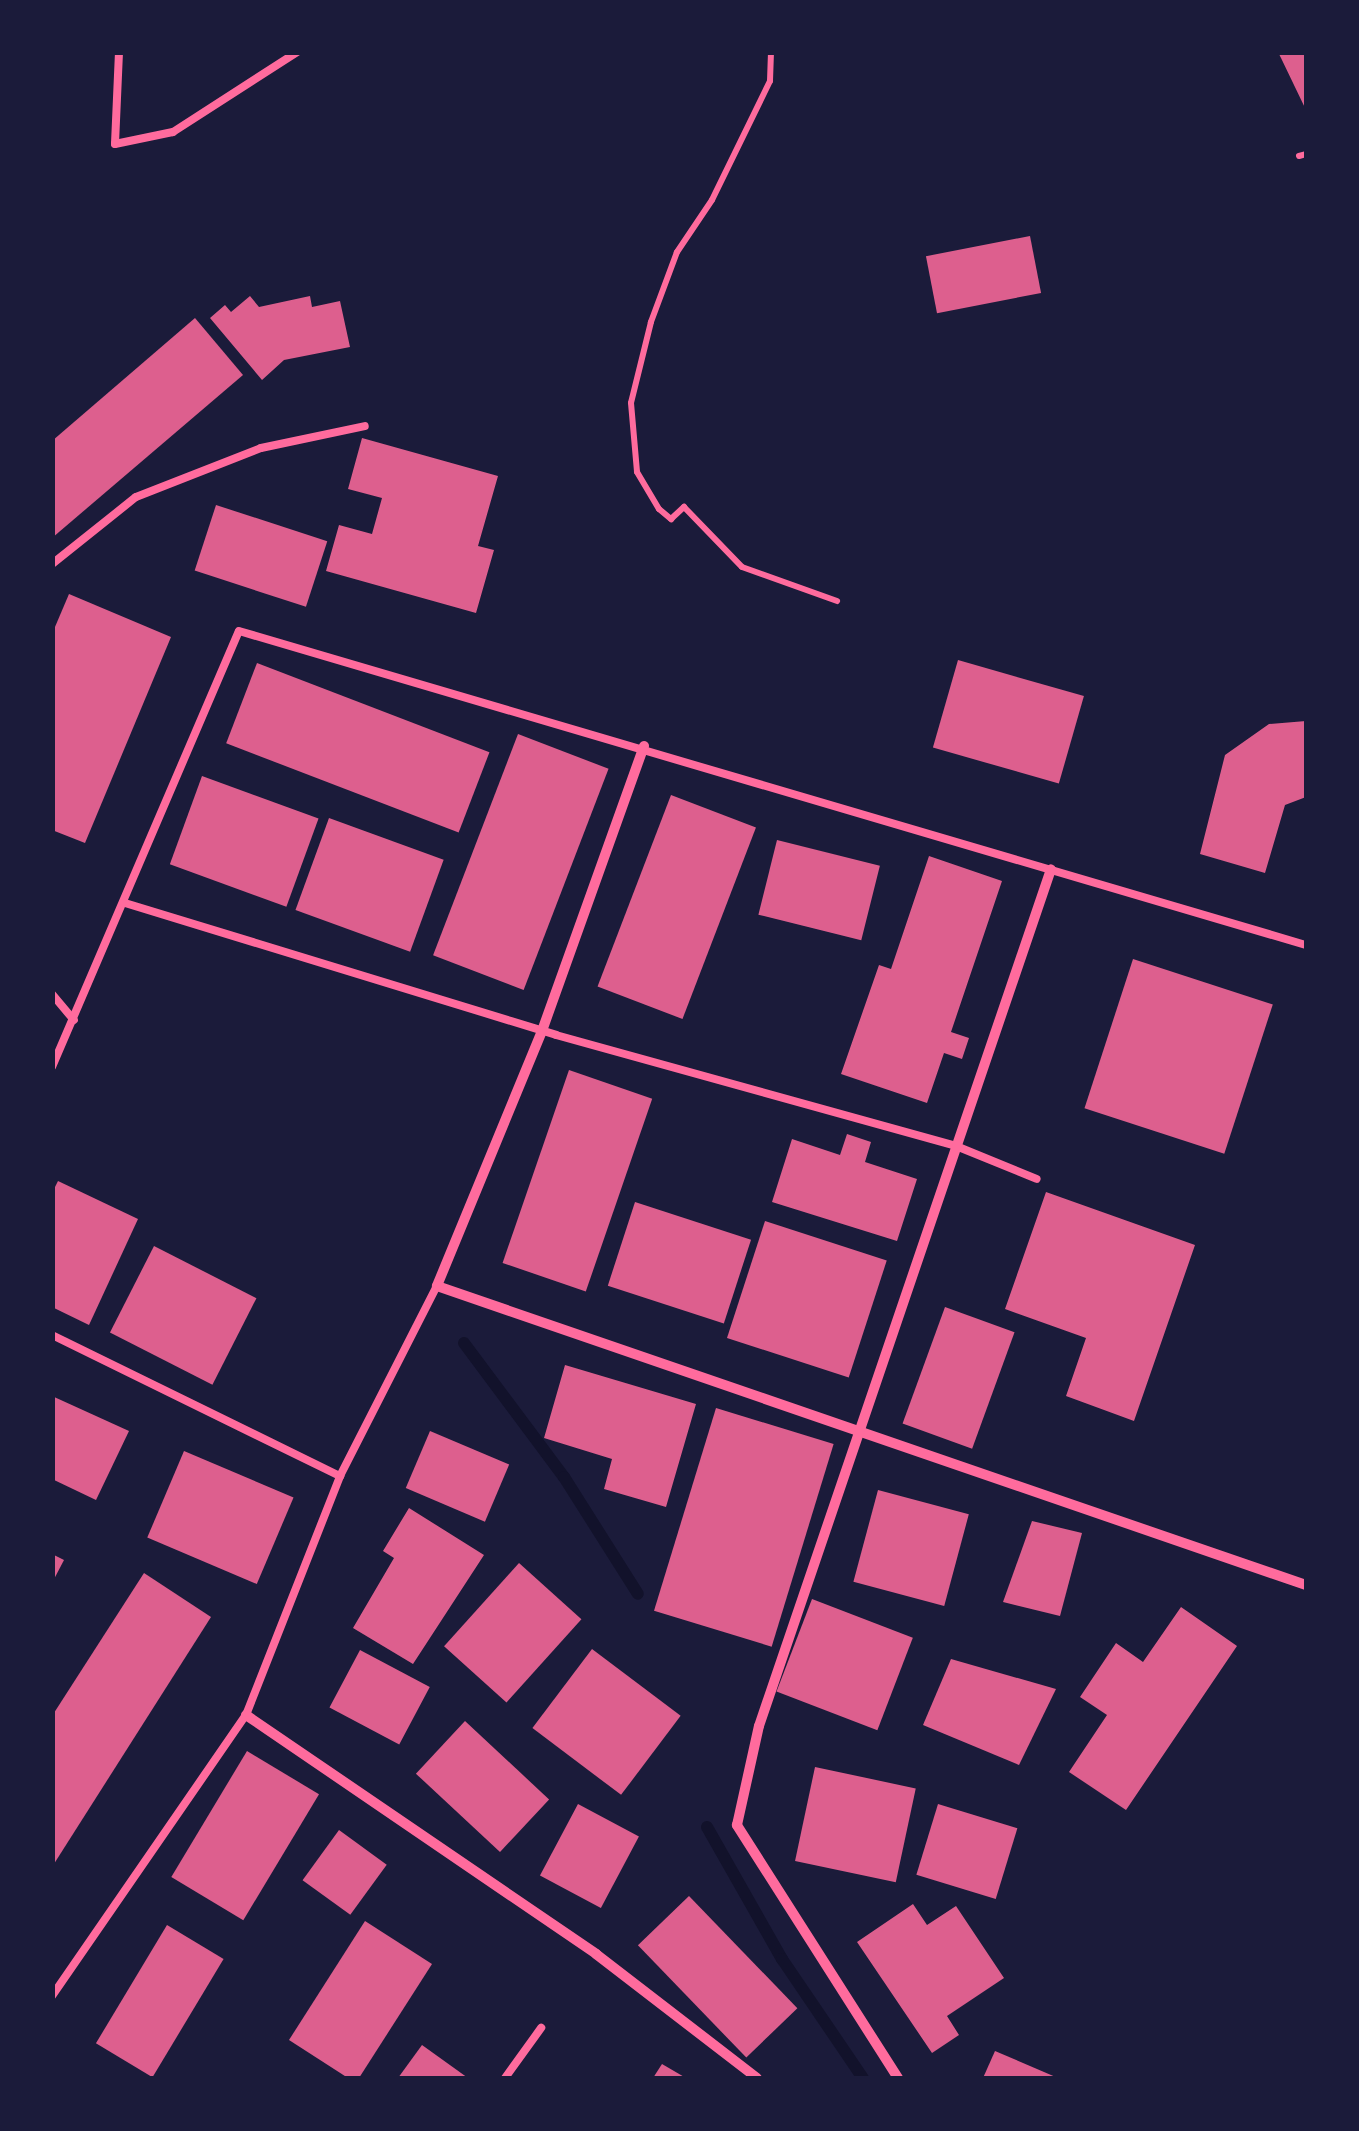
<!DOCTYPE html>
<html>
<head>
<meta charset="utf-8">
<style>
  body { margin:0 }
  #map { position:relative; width:1359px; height:2131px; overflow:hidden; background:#1b1b3a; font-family:"Fira Sans Condensed",sans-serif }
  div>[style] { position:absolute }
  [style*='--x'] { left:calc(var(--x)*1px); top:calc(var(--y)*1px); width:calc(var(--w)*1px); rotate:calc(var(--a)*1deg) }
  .stream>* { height:12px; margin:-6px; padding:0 6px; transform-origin:6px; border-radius:6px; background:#12122b }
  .building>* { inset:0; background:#dd5f8e; transform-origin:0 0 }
  .path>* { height:6px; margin:-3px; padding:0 3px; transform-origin:3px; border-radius:3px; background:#ff6b9d }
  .service>* { height:8px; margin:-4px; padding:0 4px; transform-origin:4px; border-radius:4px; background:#ff6b9d }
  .minor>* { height:10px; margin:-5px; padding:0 5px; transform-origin:5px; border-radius:5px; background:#ff6b9d }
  span { translate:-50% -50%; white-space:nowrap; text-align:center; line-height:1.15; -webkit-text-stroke:9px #1b1b3a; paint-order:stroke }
  .frame { position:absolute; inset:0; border:55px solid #1b1b3a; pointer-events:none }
</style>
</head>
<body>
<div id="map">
  <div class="stream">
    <i style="--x:464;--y:1343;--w:167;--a:53.3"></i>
    <i style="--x:564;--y:1477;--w:138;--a:57.7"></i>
    <i style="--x:707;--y:1827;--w:152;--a:60.4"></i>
    <i style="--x:782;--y:1959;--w:144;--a:55.8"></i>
  </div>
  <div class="building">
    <i style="clip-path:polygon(1278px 52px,1306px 52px,1306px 110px,1281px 58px)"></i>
    <i style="left:1030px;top:236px;width:58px;height:106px;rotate:79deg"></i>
    <i style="clip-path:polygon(250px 296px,259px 307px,310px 296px,312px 307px,340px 301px,350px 347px,284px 360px,262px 380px,210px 318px,225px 305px,231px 312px)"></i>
    <i style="clip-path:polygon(195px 318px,243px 375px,52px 538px,52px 441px)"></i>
    <i style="clip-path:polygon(362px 438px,498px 476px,478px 546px,494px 550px,476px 613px,326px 571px,339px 525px,372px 534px,382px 498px,348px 489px)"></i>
    <i style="left:216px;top:505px;width:117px;height:69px;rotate:18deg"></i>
    <i style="clip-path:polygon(69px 594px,171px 637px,85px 843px,52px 830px,52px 634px)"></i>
    <i style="left:958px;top:660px;width:131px;height:91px;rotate:16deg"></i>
    <i style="left:257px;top:663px;width:249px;height:86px;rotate:21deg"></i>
    <i style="clip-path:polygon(1306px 721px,1306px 797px,1285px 805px,1265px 873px,1200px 854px,1225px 755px,1269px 724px)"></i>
    <i style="left:518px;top:734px;width:97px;height:237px;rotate:21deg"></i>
    <i style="left:202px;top:776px;width:124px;height:94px;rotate:20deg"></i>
    <i style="left:671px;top:795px;width:91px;height:205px;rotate:21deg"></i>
    <i style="left:329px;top:818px;width:122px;height:98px;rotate:20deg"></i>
    <i style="left:777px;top:840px;width:106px;height:77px;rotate:14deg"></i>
    <i style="clip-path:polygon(929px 856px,1002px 881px,951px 1032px,969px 1038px,962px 1059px,944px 1053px,927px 1103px,841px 1074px,879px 965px,891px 969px)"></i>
    <i style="left:1133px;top:959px;width:147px;height:157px;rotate:18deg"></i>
    <i style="left:569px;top:1070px;width:88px;height:204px;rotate:19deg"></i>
    <i style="clip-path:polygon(847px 1134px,871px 1142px,865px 1162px,917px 1179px,897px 1241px,772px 1202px,792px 1139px,840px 1155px)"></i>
    <i style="clip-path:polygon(58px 1181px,138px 1219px,89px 1325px,52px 1307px,52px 1193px)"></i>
    <i style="clip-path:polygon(1046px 1192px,1195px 1245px,1134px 1421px,1066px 1396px,1086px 1338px,1005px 1309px)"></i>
    <i style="left:635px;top:1202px;width:122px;height:88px;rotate:18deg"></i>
    <i style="left:765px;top:1221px;width:128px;height:123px;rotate:18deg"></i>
    <i style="left:154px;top:1246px;width:115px;height:97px;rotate:27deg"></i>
    <i style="left:945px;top:1307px;width:74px;height:124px;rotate:20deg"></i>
    <i style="clip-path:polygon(565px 1365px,696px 1404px,666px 1507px,604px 1489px,612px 1459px,544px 1438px)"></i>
    <i style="clip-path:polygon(52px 1396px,129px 1431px,96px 1500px,52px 1479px)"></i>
    <i style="left:716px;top:1408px;width:123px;height:212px;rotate:17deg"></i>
    <i style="left:430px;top:1431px;width:86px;height:62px;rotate:23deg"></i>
    <i style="left:184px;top:1451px;width:119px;height:94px;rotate:23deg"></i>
    <i style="left:878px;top:1490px;width:94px;height:95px;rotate:15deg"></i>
    <i style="clip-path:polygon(409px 1508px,484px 1555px,413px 1664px,353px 1628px,394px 1558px,383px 1551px)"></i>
    <i style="clip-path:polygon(1032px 1521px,1082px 1533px,1060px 1616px,1003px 1602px)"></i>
    <i style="clip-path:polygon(52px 1554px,64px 1560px,52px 1583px)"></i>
    <i style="left:519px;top:1563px;width:84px;height:112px;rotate:42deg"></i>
    <i style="clip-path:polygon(144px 1573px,211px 1617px,52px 1867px,52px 1716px)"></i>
    <i style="left:812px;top:1599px;width:108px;height:99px;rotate:21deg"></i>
    <i style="clip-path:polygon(1181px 1607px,1237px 1646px,1126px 1810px,1069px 1772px,1107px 1715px,1080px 1697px,1116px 1643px,1143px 1662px)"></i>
    <i style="left:592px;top:1649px;width:111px;height:99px;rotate:37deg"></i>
    <i style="left:360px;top:1650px;width:79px;height:65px;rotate:28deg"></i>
    <i style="clip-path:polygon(951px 1659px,1056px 1689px,1019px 1765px,923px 1725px)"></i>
    <i style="left:465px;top:1721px;width:115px;height:72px;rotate:43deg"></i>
    <i style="left:247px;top:1751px;width:84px;height:147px;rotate:31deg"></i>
    <i style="left:815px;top:1767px;width:103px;height:96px;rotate:12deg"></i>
    <i style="left:578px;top:1804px;width:69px;height:81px;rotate:28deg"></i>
    <i style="left:938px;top:1804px;width:83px;height:74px;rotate:17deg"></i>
    <i style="left:339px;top:1830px;width:59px;height:62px;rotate:36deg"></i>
    <i style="left:689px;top:1896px;width:156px;height:71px;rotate:46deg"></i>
    <i style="clip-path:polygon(913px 1904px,927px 1925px,956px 1906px,1004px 1978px,947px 2016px,959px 2035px,932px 2053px,857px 1942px)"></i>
    <i style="clip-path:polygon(365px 1921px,432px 1964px,359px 2078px,348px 2078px,289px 2040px)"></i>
    <i style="left:167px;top:1925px;width:66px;height:138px;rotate:31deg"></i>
    <i style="clip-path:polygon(422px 2045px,468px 2078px,398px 2078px)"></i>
    <i style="clip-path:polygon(995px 2051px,1058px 2078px,983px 2078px)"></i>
    <i style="clip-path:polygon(662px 2064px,686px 2078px,653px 2078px)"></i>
  </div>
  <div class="path">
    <i style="--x:771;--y:52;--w:29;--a:92"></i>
    <i style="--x:770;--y:81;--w:132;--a:116"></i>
    <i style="--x:712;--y:200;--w:63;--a:123.9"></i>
    <i style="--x:677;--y:252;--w:75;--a:110.4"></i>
    <i style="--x:651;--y:322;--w:83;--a:103.9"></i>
    <i style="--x:631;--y:403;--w:69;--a:85"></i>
    <i style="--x:637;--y:472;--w:43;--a:59.3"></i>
    <i style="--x:659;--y:509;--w:16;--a:40"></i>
    <i style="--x:671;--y:519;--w:18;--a:-43"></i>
    <i style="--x:684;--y:507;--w:83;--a:46"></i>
    <i style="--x:742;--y:567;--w:101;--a:19.7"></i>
    <i style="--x:1299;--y:156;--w:7;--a:-16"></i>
  </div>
  <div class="service">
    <i style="--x:119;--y:52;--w:92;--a:92.5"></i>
    <i style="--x:115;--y:144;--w:59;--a:-11.7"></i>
    <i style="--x:173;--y:132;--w:148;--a:-32.8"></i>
    <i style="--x:52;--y:564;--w:107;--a:-38.6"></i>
    <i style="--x:136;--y:497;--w:134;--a:-21.4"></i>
    <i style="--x:261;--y:448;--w:106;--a:-11.9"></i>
    <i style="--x:125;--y:903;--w:451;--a:17"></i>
    <i style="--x:556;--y:1035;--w:415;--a:15.5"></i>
    <i style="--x:956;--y:1146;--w:87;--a:22.2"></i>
    <i style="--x:52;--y:994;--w:34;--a:50"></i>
    <i style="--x:52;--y:1067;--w:474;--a:-66.8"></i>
    <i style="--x:239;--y:631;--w:1112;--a:16.4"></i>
    <i style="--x:52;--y:1335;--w:321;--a:26.1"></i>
    <i style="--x:52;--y:1996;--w:341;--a:-55.4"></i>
    <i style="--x:246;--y:1715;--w:257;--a:-68.5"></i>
    <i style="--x:340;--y:1476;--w:213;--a:-63"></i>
    <i style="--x:505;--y:2078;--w:62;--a:-54.2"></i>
  </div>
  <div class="minor">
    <i style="--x:644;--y:746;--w:303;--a:109.7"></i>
    <i style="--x:542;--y:1031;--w:276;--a:112.4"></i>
    <i style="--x:437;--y:1286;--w:919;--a:18.99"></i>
    <i style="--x:246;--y:1715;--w:424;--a:34.3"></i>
    <i style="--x:596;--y:1954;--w:203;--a:37.6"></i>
    <i style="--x:898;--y:2078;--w:300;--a:-122.5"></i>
    <i style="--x:737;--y:1825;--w:101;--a:-77.5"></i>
    <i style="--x:759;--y:1726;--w:905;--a:-71.18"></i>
  </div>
  <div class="frame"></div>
</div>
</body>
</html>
